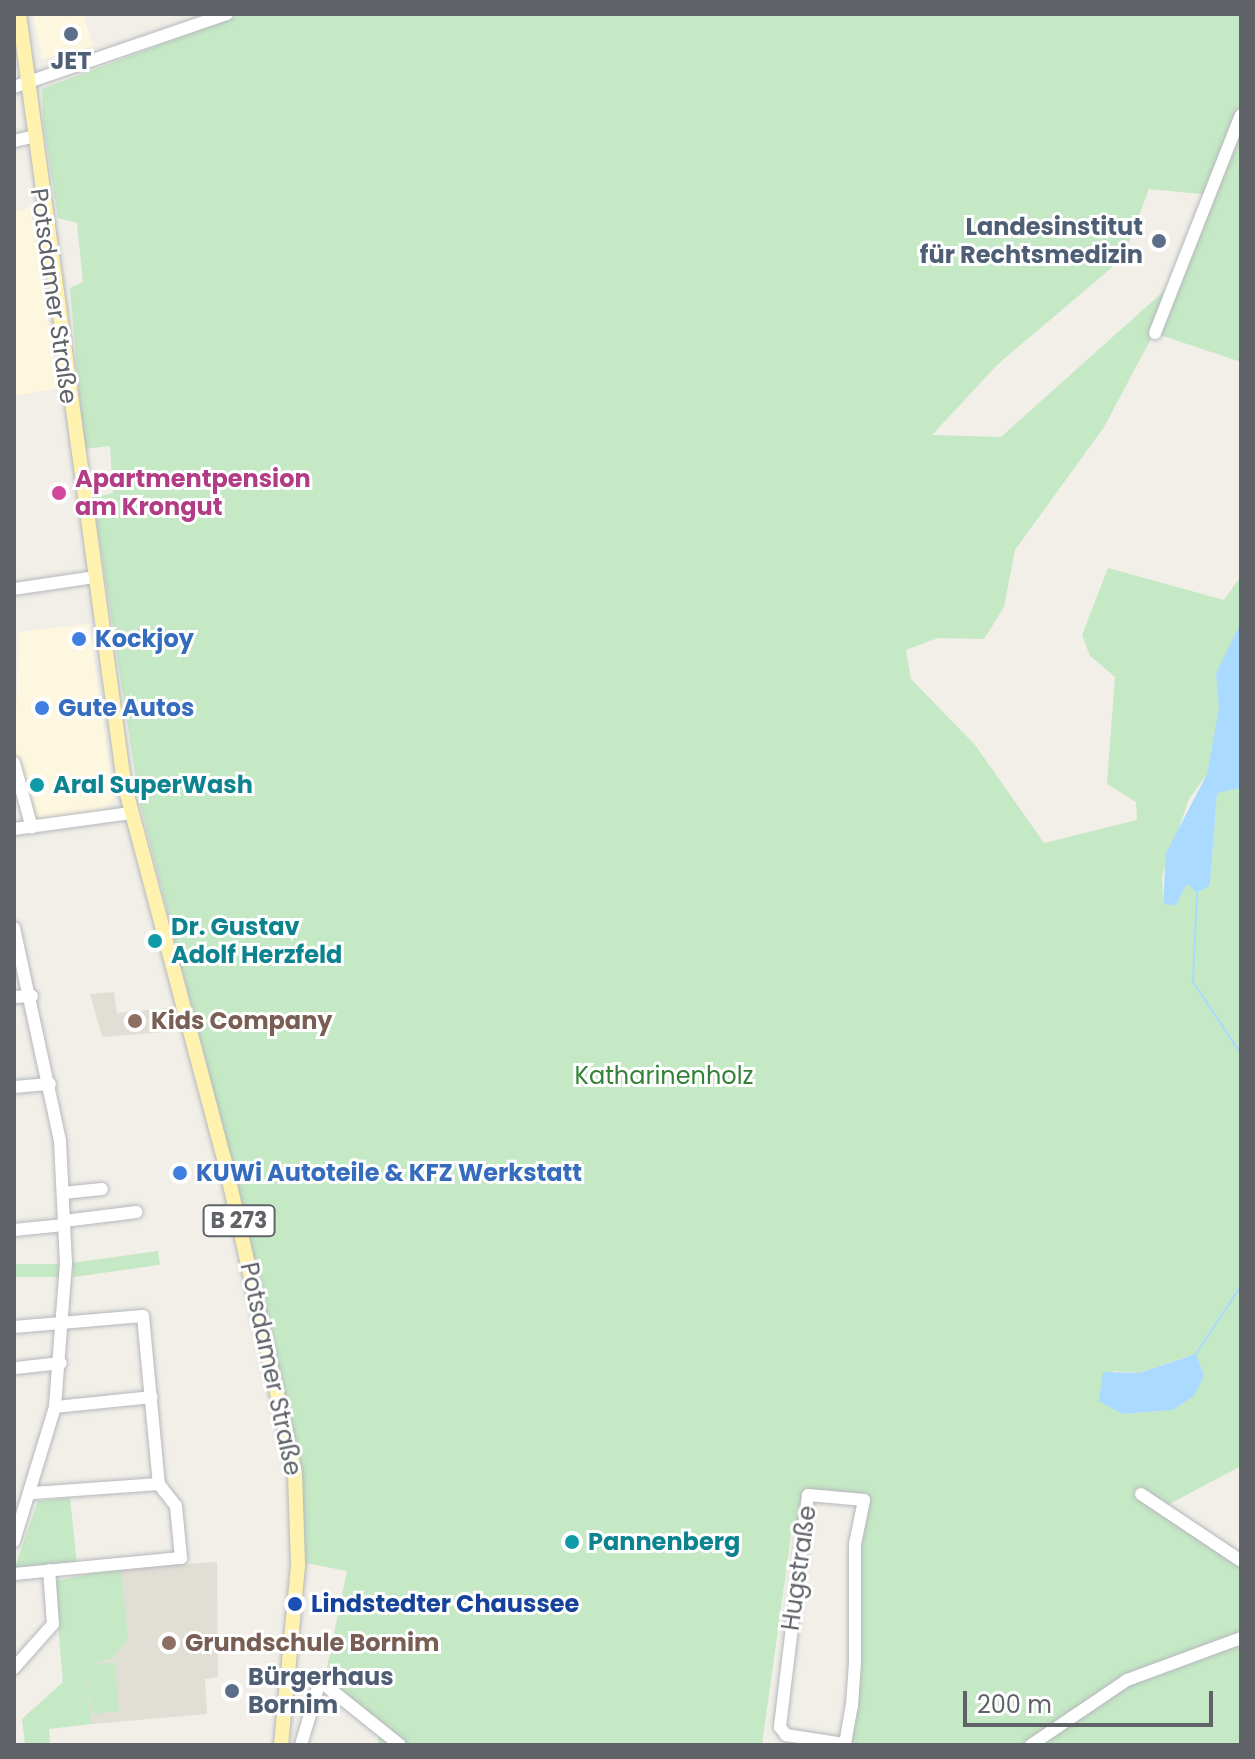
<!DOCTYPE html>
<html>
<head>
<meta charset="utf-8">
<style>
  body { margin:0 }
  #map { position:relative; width:1255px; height:1759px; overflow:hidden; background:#f1efe8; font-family:Poppins,sans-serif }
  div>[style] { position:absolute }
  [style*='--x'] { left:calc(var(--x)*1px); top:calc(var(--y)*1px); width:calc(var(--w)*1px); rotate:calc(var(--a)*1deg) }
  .commercial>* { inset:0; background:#fef7e0 }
  .education>* { inset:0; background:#e1ded6 }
  .green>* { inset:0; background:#c5e8c5; transform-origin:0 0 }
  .water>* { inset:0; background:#aadaff }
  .stream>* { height:2px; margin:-1px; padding:0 1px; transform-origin:1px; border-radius:1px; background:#aadaff }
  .roads { filter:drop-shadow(0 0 2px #b5b8bc) drop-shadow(0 0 2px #b5b8bc) }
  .minor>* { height:12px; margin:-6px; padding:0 6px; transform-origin:6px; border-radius:6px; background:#fff }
  .major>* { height:14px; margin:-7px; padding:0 7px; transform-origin:7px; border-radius:7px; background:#fff2af }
  .dots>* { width:22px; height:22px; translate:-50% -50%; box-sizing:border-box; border:4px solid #fff; border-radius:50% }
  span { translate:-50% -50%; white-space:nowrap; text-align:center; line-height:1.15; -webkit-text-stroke:6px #fff; paint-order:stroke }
  .shield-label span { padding:2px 6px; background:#fff; border:2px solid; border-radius:6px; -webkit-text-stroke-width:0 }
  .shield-label { font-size:22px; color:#5f6368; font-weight:700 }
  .service-label { font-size:24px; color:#4e5e75; font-weight:700 }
  .right { translate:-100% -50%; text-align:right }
  .left { translate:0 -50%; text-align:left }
  .street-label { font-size:24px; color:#5f6368 }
  .hotel-label { font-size:24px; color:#b23c85; font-weight:700 }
  .shop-label { font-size:24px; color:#366cbe; font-weight:700 }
  .culture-label { font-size:24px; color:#0d838f; font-weight:700 }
  .education-label { font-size:24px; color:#785e54; font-weight:700 }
  .park-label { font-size:24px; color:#348238 }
  .transit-label { font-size:24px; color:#164399; font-weight:700 }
  .frame { position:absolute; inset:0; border:16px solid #5f6368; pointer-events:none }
  .scale { position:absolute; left:963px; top:1691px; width:250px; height:36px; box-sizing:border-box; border:4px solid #5f6368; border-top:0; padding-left:10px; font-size:24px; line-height:28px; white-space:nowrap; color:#5f6368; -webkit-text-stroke:6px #fff; paint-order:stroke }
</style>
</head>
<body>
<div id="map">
  <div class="commercial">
    <i style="clip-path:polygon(33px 14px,83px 14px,93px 46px,42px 59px)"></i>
    <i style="clip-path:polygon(30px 207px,59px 388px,14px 396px,14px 212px)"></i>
    <i style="clip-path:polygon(89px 624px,114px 799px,102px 812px,28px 823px,14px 774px,19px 632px)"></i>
  </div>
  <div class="education">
    <i style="clip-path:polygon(114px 992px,117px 1013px,168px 1008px,175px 1031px,102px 1037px,90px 994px)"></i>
    <i style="clip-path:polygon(217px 1562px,218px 1677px,205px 1679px,207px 1714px,91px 1724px,86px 1665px,112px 1659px,121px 1568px)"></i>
  </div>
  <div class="green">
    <i style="clip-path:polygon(evenodd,242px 14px,1241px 14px,1241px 362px,1154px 333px,1104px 427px,1015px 550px,1004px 607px,984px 639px,938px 638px,906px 650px,911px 679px,975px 745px,1044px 843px,1137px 820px,1136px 802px,1107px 784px,1115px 677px,1090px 656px,1082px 635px,1108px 568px,1224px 600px,1241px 576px,1241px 622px,1216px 674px,1220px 708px,1207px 774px,1189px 799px,1162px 876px,1163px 903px,1187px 884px,1210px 885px,1217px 792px,1241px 788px,1241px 1466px,1162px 1508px,1241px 1561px,1241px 1745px,844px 1745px,864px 1501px,808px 1496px,791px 1535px,762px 1745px,379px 1745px,377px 1730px,323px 1687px,347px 1571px,306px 1563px,300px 1473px,230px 1156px,139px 800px,93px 498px,113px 493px,110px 446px,84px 449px,70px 288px,83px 282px,77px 223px,58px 218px,43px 121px,42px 89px,242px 14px,1149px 189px,1211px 195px,1174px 282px,1001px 437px,932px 435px,997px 365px,1123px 258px,1149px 189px,242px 14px,1189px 1356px,1194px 1396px,1173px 1410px,1122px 1414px,1113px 1371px,1139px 1373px,1189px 1356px)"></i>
    <i style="left:158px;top:1251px;width:14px;height:87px;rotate:82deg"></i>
    <i style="left:61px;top:1264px;width:13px;height:47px;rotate:90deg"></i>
    <i style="clip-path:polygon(70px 1498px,77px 1564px,14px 1570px,38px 1501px)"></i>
    <i style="clip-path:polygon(121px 1568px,128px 1639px,112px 1659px,92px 1664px,115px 1663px,119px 1711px,92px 1714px,87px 1665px,91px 1724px,49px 1729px,50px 1745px,25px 1745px,22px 1719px,63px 1682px,54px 1581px)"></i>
  </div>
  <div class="water">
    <i style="clip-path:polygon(1241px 622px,1241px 788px,1217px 793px,1210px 885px,1197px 893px,1187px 884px,1175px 906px,1163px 903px,1166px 853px,1207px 774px,1219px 708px,1216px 673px)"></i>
    <i style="clip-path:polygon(1196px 1354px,1204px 1376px,1194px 1396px,1173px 1410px,1122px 1414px,1099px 1401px,1103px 1372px,1139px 1373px)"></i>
  </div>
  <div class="stream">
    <i style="--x:1197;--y:893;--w:89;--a:92.6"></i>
    <i style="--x:1193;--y:982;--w:87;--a:56.3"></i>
    <i style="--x:1241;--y:1096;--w:72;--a:90"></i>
    <i style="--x:1196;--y:1354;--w:82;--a:-56.5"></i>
  </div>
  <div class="roads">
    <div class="minor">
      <i style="--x:14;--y:87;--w:225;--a:-18.9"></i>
      <i style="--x:14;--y:141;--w:18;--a:-13"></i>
      <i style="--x:1155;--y:333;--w:234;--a:-68.5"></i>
      <i style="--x:14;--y:589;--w:82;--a:-8.4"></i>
      <i style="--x:14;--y:763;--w:67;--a:74.5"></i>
      <i style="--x:14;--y:829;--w:118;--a:-7.8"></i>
      <i style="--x:14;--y:928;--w:218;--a:77.8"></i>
      <i style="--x:60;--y:1141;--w:122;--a:87.2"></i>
      <i style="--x:66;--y:1263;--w:144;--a:94.4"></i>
      <i style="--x:55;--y:1407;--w:140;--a:107"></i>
      <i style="--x:14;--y:997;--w:18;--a:-3"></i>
      <i style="--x:14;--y:1087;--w:36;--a:-5"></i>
      <i style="--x:63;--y:1193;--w:39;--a:-6"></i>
      <i style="--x:64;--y:1221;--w:73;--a:-7.1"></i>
      <i style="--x:14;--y:1230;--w:50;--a:-5.7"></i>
      <i style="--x:14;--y:1327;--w:129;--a:-4.9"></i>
      <i style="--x:143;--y:1316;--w:169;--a:84.6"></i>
      <i style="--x:16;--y:1368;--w:45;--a:-6.3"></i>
      <i style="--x:55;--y:1407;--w:97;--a:-5.9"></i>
      <i style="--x:1141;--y:1494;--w:120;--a:33.8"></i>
      <i style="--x:14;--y:1574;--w:168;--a:-5.5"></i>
      <i style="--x:181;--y:1558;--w:52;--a:-95.5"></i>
      <i style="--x:176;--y:1506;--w:28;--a:-128"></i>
      <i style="--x:159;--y:1484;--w:126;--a:175.9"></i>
      <i style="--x:14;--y:1668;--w:59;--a:-48.4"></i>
      <i style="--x:53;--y:1624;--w:54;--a:-94.2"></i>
      <i style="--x:301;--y:1745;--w:67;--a:-73.5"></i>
      <i style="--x:320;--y:1681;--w:102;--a:38.7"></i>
      <i style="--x:844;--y:1745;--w:1;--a:-45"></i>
      <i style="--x:845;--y:1744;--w:39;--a:-80"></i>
      <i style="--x:852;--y:1706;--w:44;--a:-86.1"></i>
      <i style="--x:855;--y:1662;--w:118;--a:-90"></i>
      <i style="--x:855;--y:1544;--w:45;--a:-78.4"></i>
      <i style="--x:864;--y:1500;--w:56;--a:-174.9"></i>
      <i style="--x:808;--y:1495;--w:234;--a:96.9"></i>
      <i style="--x:780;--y:1727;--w:10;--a:53"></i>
      <i style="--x:786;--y:1735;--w:60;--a:8.7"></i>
      <i style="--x:1031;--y:1745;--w:116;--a:-34.1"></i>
      <i style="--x:1127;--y:1680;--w:121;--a:-20.2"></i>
    </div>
    <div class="major">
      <i style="--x:19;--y:14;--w:776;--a:82.22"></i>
      <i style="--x:124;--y:783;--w:388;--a:75.1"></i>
      <i style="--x:224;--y:1158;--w:324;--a:77.3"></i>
      <i style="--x:295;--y:1474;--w:92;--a:88.1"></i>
      <i style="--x:298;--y:1566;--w:180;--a:95.4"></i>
    </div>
  </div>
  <div class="dots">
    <i style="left:71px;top:34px;background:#5c6f8a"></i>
    <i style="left:1159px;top:241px;background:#5c6f8a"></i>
    <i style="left:59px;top:493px;background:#d1479c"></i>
    <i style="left:79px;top:639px;background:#3f7fe0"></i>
    <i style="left:42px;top:708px;background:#3f7fe0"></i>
    <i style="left:37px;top:785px;background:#0f9aa8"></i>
    <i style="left:155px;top:941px;background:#0f9aa8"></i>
    <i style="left:135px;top:1021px;background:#8d6e63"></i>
    <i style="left:180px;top:1173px;background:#3f7fe0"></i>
    <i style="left:572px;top:1542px;background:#0f9aa8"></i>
    <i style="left:295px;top:1604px;background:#1a4fb4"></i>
    <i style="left:169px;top:1643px;background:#8d6e63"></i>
    <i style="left:232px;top:1691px;background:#5c6f8a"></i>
  </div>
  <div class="shield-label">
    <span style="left:239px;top:1221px">B 273</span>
  </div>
  <div class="service-label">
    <span style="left:71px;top:61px">JET</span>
    <span class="right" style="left:1143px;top:241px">Landesinstitut<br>für Rechtsmedizin</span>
    <span class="left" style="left:248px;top:1691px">Bürgerhaus<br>Bornim</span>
  </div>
  <div class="street-label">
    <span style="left:54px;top:296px;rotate:82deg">Potsdamer Straße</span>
    <span style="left:271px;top:1369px;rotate:78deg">Potsdamer Straße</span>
    <span style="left:799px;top:1568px;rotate:-82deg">Hugstraße</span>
  </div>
  <div class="hotel-label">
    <span class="left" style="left:75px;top:493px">Apartmentpension<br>am Krongut</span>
  </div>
  <div class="shop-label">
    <span class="left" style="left:95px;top:639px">Kockjoy</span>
    <span class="left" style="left:58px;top:708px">Gute Autos</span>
    <span class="left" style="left:196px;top:1173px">KUWi Autoteile &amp; KFZ Werkstatt</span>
  </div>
  <div class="culture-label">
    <span class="left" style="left:53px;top:785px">Aral SuperWash</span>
    <span class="left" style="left:171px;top:941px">Dr. Gustav<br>Adolf Herzfeld</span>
    <span class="left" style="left:588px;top:1542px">Pannenberg</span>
  </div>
  <div class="education-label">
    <span class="left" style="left:151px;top:1021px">Kids Company</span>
    <span class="left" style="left:185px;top:1643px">Grundschule Bornim</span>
  </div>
  <div class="park-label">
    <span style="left:664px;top:1076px">Katharinenholz</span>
  </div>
  <div class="transit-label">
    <span class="left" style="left:311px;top:1604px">Lindstedter Chaussee</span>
  </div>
  <div class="frame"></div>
  <div class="scale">200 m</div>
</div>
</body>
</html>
